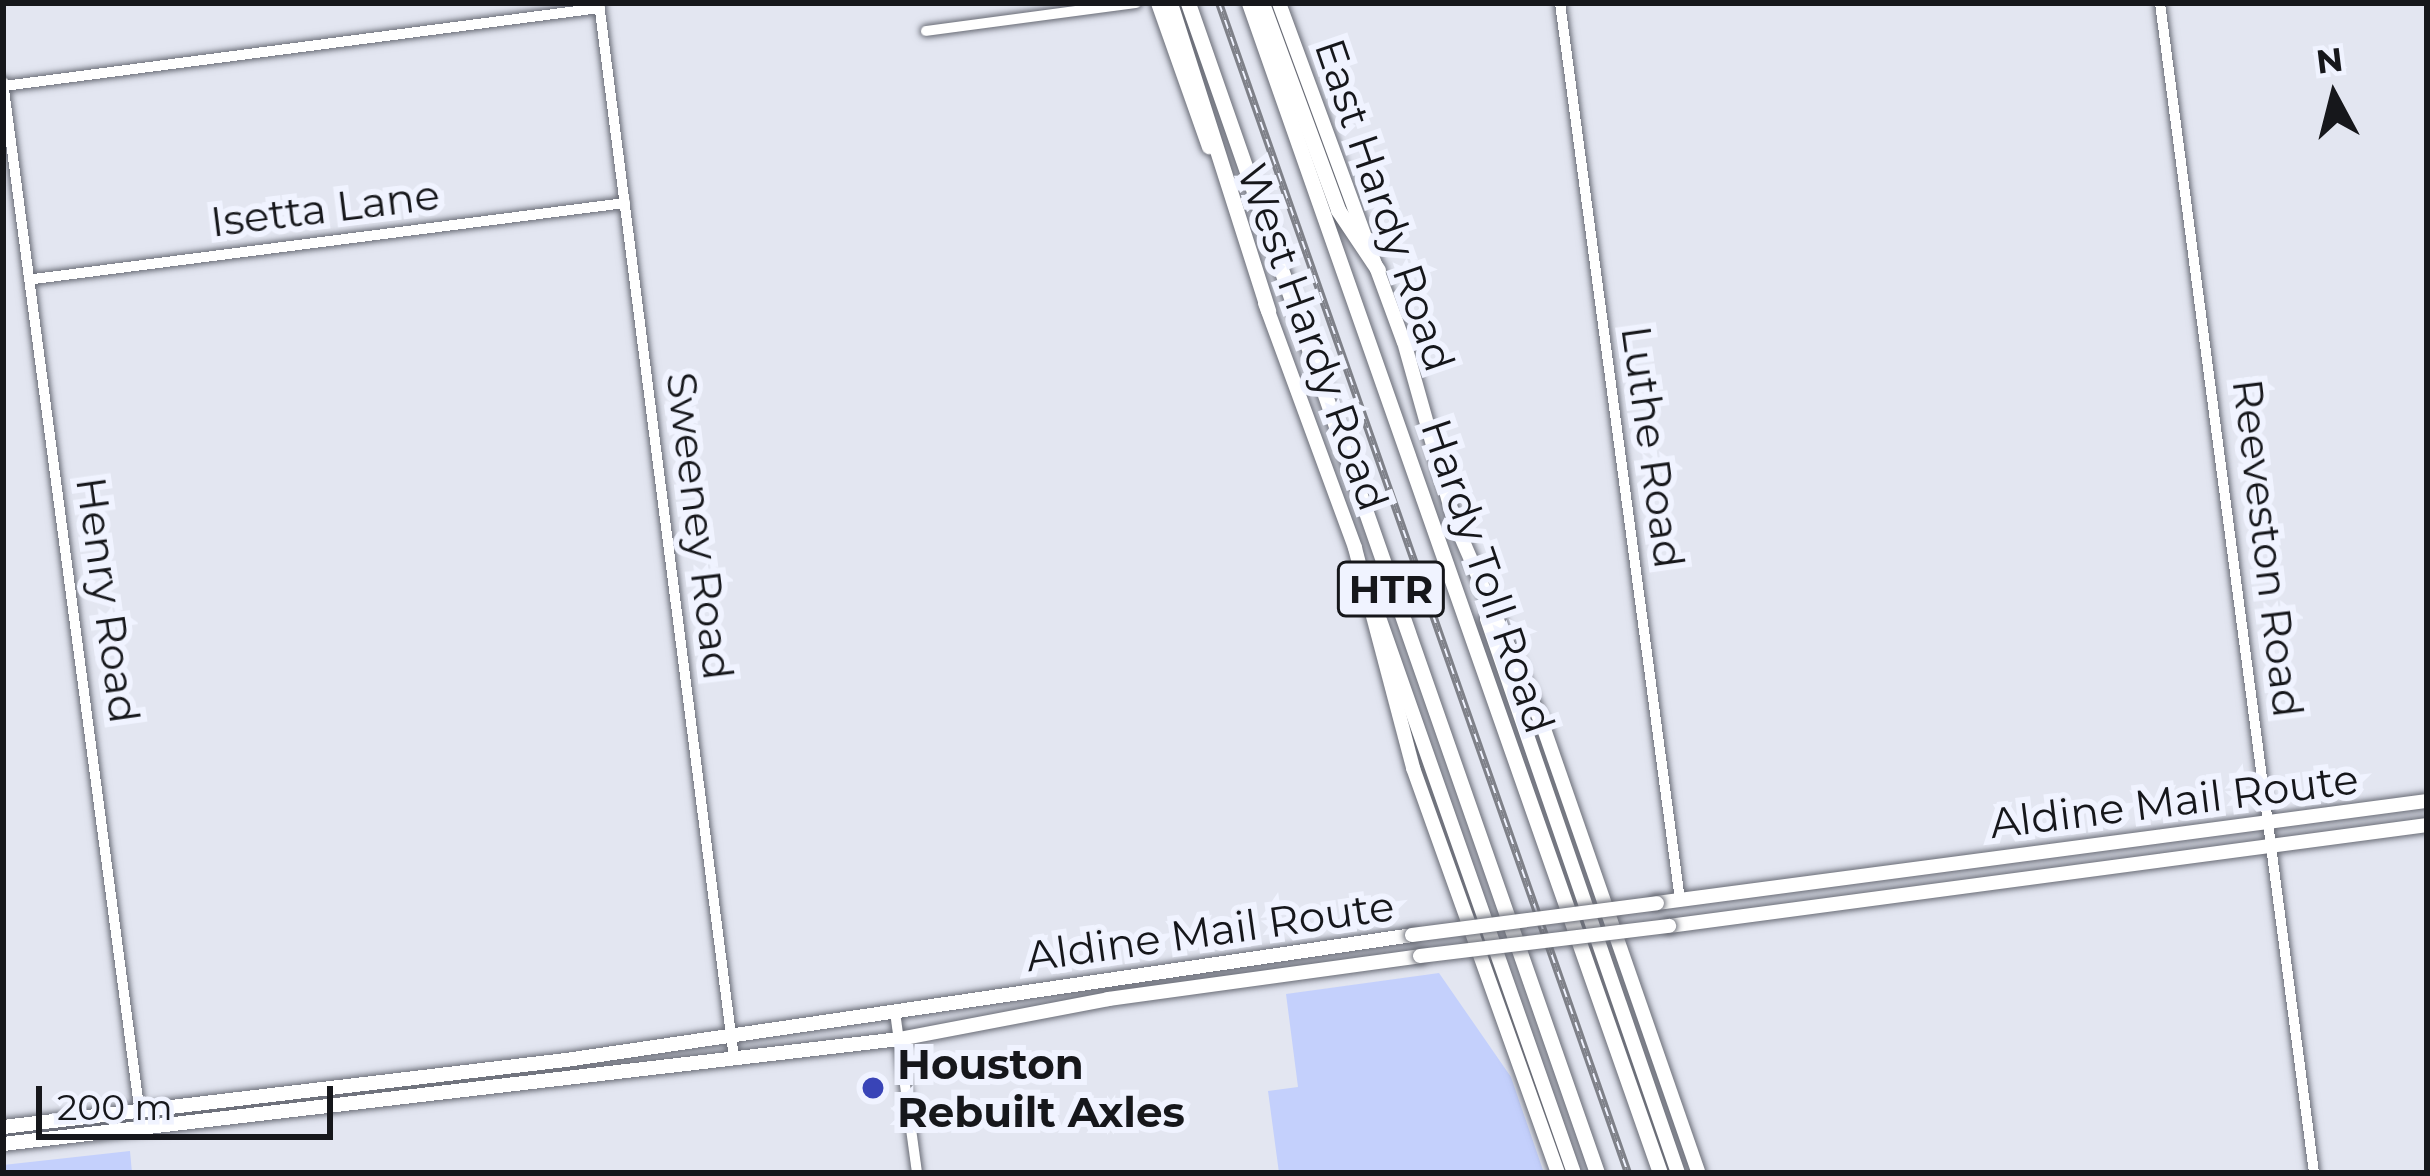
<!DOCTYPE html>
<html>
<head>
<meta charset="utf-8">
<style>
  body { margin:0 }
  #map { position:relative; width:2430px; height:1176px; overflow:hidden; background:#e3e6f1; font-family:Montserrat,sans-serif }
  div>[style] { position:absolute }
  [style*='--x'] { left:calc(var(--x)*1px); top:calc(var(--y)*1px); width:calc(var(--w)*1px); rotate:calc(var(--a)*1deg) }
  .green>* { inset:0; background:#c4d0fc }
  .roads { filter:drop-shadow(0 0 3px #686b75) drop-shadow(0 0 3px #686b75) }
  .minor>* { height:10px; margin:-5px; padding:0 5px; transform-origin:5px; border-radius:5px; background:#fff }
  .major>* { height:14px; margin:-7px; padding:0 7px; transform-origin:7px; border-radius:7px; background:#fff }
  .highway>* { height:15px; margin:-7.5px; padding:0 7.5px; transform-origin:7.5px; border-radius:7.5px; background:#fff }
  .rail>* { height:8px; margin-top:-4px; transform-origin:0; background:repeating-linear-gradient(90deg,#f0f3ff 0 9px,#7e8088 0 18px); box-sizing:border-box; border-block:3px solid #7e8088 }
  .bridges { filter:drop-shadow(0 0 3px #686b75) drop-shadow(0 0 3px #686b75) }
  .major-bridge>* { height:14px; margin:-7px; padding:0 7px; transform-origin:7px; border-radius:7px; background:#fff }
  .dots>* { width:33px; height:33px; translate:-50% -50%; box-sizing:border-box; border:6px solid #f0f3ff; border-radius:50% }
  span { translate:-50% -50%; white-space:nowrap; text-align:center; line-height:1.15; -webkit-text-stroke:12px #f0f3ff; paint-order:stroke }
  .shield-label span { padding:3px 9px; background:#f0f3ff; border:3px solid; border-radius:9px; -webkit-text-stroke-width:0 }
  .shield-label { font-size:39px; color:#16171b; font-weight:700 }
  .street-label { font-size:42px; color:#16171b }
  .poi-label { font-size:42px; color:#16171b; font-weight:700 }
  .left { translate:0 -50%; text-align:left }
  .frame { position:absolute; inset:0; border:6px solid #16171b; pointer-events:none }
  .north { position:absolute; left:2274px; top:36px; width:120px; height:120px; -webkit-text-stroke:9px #f0f3ff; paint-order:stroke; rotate:353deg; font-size:33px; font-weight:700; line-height:48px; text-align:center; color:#16171b }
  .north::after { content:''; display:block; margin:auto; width:42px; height:54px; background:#16171b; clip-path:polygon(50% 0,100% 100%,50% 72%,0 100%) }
  .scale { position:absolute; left:36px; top:1086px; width:297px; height:54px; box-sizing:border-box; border:6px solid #16171b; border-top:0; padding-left:15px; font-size:36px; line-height:42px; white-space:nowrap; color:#16171b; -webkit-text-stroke:9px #f0f3ff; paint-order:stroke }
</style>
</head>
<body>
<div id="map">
  <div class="green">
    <i style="clip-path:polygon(1439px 973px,1511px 1077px,1544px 1173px,1279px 1173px,1268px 1091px,1298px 1087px,1286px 994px)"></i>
    <i style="clip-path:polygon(130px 1151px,132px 1173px,3px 1173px,3px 1165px)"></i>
  </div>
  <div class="roads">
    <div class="minor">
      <i style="--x:599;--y:3;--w:1064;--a:82.71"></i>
      <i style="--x:1560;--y:3;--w:905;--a:82.38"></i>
      <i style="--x:2160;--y:3;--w:1180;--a:82.5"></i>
      <i style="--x:926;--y:31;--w:212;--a:-7.6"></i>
      <i style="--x:3;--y:82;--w:1041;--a:82.44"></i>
      <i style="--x:4;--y:86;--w:601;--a:-7.46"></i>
      <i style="--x:34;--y:279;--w:596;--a:-7.33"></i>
      <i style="--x:895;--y:1012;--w:162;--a:82.2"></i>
    </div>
    <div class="major">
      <i style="--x:1158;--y:3;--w:153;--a:70.5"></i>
      <i style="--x:1279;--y:3;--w:361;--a:69.8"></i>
      <i style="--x:1404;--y:342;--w:188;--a:74.3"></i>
      <i style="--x:1455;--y:523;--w:224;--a:66.6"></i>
      <i style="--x:1544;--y:729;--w:470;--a:70.8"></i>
      <i style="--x:1265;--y:303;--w:261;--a:69.8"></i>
      <i style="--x:1355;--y:548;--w:228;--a:75.2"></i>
      <i style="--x:1413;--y:768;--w:430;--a:70.3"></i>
      <i style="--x:1487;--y:619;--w:586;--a:70.98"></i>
      <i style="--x:1380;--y:620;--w:586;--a:70.67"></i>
      <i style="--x:1657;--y:903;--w:777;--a:-7.55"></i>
      <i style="--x:1669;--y:926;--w:765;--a:-7.59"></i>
      <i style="--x:3;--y:1127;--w:567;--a:-6.79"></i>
      <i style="--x:566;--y:1060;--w:855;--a:-8.4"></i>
      <i style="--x:3;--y:1144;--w:902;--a:-6.68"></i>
      <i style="--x:899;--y:1039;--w:213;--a:-10.8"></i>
      <i style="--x:1108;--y:999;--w:315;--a:-7.8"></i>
    </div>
    <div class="highway">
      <i style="--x:1170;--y:3;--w:323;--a:72.3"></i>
      <i style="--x:1188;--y:3;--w:1239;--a:70.73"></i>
      <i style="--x:1249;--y:3;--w:1240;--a:70.64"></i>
      <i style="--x:1262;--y:3;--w:221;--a:69.8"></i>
      <i style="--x:1338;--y:210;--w:72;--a:56.3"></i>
    </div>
  </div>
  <div class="rail">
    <i style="--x:1219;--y:3;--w:1239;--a:70.73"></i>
  </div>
  <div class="bridges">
    <div class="major-bridge">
      <i style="--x:1412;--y:935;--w:247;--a:-7.4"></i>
      <i style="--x:1420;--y:956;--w:251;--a:-6.9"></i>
    </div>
  </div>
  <div class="dots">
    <i style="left:873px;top:1088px;background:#3944b7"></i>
  </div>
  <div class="shield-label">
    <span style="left:1391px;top:589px">HTR</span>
  </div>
  <div class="street-label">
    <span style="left:1385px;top:205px;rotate:71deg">East Hardy Road</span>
    <span style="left:325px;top:208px;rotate:-7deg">Isetta Lane</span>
    <span style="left:1313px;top:337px;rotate:70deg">West Hardy Road</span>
    <span style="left:1653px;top:447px;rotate:82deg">Luthe Road</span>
    <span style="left:700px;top:526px;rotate:83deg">Sweeney Road</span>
    <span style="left:2268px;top:548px;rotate:83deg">Reeveston Road</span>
    <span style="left:1488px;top:576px;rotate:71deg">Hardy Toll Road</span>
    <span style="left:108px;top:600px;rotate:82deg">Henry Road</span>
    <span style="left:2174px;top:801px;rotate:-7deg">Aldine Mail Route</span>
    <span style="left:1210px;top:931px;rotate:-8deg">Aldine Mail Route</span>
  </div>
  <div class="poi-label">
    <span class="left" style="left:897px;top:1088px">Houston<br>Rebuilt Axles</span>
  </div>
  <div class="frame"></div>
  <div class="north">N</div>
  <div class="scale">200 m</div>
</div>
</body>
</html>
